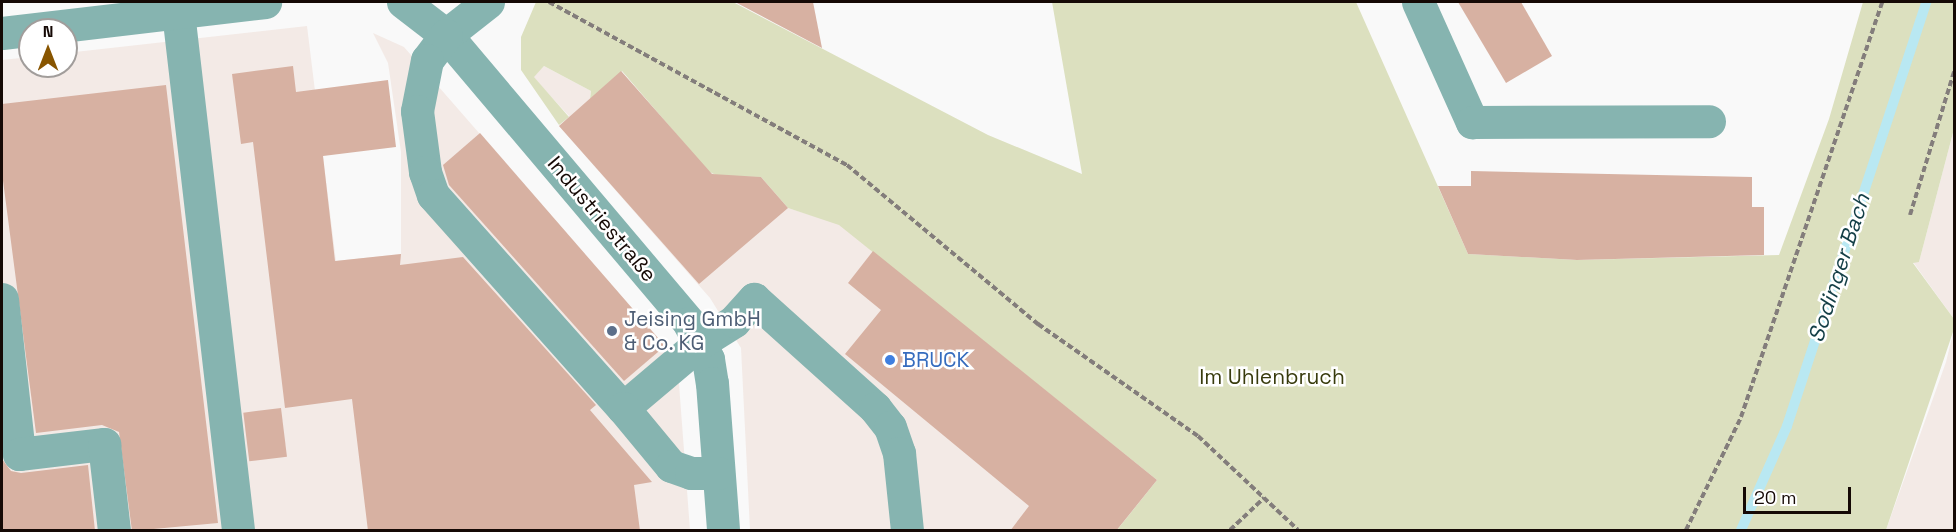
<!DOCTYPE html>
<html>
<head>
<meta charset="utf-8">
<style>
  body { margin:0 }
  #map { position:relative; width:1956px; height:532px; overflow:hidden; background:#f9f9f9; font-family:"Space Grotesk",sans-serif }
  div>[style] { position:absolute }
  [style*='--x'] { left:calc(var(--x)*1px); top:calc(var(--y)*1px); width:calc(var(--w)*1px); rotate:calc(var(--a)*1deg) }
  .built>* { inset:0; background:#f3eae6 }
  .green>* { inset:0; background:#dce0bf }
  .stream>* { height:10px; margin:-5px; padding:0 5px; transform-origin:5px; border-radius:5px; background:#b9e8f2 }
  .building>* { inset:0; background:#d7b1a2; transform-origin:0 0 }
  .path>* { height:4px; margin-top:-2px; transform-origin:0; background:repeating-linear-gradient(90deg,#837d7b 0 6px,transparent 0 9px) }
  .minor>* { height:33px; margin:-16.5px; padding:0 16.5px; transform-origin:16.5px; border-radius:16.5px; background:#86b4b0 }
  .dots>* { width:16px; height:16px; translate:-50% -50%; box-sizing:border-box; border:3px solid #fff; border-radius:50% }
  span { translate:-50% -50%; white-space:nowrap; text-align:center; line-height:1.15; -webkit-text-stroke:5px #fff; paint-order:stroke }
  .street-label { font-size:21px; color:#150905 }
  .service-label { font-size:21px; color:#4e5e75 }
  .left { translate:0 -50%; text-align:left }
  .shop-label { font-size:21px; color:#366cbe }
  .park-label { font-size:21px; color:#383b0d }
  .water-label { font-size:22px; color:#133e46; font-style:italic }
  .frame { position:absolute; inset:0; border:3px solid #150905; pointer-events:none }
  .north { position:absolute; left:18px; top:18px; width:60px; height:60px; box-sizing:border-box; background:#fff; border:2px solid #a19d9b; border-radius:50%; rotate:0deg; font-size:16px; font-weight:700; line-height:24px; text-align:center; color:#150905 }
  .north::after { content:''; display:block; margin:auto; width:21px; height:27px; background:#850; clip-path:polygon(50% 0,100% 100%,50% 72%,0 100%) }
  .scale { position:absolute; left:1743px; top:487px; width:108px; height:27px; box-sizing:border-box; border:3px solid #150905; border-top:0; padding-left:8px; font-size:18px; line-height:21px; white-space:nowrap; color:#150905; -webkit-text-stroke:4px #fff; paint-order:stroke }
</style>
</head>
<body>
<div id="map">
  <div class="built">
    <i style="clip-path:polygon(307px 26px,336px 261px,401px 254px,401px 152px,388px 63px,373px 33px,404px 47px,665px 346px,679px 384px,690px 530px,2px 530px,2px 60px,30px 57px,30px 66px,66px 66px,66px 53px)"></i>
    <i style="clip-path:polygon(544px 66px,591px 91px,590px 98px,621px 71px,708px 171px,761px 177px,788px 208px,839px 224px,1157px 480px,1117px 530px,750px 530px,741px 348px,710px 298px,559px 126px,569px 116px,533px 77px)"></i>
    <i style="clip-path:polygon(1954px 129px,1954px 319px,1913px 262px,1919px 262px)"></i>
    <i style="clip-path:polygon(1954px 329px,1954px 530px,1886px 530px,1946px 362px)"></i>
  </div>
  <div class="green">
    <i style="clip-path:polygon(536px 2px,733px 2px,988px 135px,1082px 174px,1052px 2px,1356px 2px,1468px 254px,1577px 260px,1779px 255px,1829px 119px,1863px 2px,1954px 2px,1954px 129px,1919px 262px,1913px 263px,1954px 319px,1954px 329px,1886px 530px,1117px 530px,1157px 480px,839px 225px,788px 208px,761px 177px,718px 176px,708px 171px,622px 71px,590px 99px,591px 91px,544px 66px,534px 77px,569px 117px,559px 125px,521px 70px,521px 37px)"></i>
  </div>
  <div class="stream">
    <i style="--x:1741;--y:530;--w:114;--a:-66.1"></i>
    <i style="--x:1787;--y:426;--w:446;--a:-71.8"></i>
  </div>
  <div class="building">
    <i style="clip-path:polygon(735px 2px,813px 2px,822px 48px)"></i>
    <i style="clip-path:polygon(1458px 2px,1521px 2px,1552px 56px,1506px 83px)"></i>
    <i style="clip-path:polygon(293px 66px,296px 92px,388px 80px,396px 147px,323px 156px,335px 261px,401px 254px,400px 265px,463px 257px,596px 405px,590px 410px,652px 482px,634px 485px,640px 531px,368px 531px,352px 399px,285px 408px,253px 142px,241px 144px,232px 74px)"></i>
    <i style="clip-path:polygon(621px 71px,712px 174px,761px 177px,788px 208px,699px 284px,559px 126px)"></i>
    <i style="clip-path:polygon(166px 85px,218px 523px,132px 531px,119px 432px,102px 425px,36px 433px,2px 173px,2px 104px)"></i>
    <i style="clip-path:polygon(480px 133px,665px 346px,624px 381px,449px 185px,443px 165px)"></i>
    <i style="clip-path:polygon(1471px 171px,1752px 177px,1752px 207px,1764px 207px,1764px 255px,1577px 260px,1468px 254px,1438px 186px,1471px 186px)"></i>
    <i style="clip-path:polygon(873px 251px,1157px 480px,1116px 531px,1010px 531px,1029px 506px,845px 354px,881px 310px,848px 283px)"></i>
    <i style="left:281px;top:408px;width:49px;height:38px;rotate:83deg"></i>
    <i style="clip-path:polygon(2px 459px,11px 471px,21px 473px,88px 465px,95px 531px,2px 531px)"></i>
  </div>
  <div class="path">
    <i style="--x:549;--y:2;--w:340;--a:28.7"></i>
    <i style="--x:847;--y:165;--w:249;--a:39.8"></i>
    <i style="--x:1038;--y:324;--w:195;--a:35"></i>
    <i style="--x:1198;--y:436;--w:137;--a:43.2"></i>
    <i style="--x:1910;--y:215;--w:150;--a:-72.9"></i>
    <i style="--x:1230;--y:530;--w:47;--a:-43.3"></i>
    <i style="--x:1686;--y:530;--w:126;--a:-64"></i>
    <i style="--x:1741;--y:417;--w:438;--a:-71.2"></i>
  </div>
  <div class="minor">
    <i style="--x:403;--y:2;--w:54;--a:37.5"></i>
    <i style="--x:446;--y:35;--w:377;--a:49.8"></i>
    <i style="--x:689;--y:323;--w:41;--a:62.2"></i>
    <i style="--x:708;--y:359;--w:24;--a:81"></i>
    <i style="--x:712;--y:383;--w:147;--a:85.7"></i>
    <i style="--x:488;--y:2;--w:53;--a:141.8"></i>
    <i style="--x:446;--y:35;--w:31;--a:127"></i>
    <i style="--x:427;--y:60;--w:52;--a:101.1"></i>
    <i style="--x:417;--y:111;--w:62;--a:82.5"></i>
    <i style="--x:425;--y:172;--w:24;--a:71"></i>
    <i style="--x:433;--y:195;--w:285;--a:48.3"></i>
    <i style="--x:623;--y:408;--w:102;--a:-40.2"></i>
    <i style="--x:701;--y:342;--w:39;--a:-32"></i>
    <i style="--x:734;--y:321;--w:30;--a:-48"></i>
    <i style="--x:754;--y:299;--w:163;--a:42"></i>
    <i style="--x:875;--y:408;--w:24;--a:52"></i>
    <i style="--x:890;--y:427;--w:28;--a:71"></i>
    <i style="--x:899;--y:453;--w:77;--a:84.1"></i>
    <i style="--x:1418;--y:2;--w:132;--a:65.8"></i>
    <i style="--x:1472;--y:122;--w:237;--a:-0.2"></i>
    <i style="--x:178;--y:12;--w:521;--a:83.39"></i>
    <i style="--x:2;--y:33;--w:265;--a:-6.7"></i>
    <i style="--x:2;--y:299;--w:156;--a:83.7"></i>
    <i style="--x:19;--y:454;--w:86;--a:-6.7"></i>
    <i style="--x:104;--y:444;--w:87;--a:83.4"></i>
    <i style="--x:623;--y:408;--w:75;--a:50.4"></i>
    <i style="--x:671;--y:466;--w:21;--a:19"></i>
    <i style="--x:691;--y:473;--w:27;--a:0"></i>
  </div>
  <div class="dots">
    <i style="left:612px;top:331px;background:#5c6f8a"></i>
    <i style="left:890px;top:360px;background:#3f7fe0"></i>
  </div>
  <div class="street-label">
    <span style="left:602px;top:219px;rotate:50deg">Industriestraße</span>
  </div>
  <div class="service-label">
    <span class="left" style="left:624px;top:331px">Jeising GmbH<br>&amp; Co. KG</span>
  </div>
  <div class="shop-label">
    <span class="left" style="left:902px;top:360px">BRUCK</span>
  </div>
  <div class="park-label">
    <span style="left:1272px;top:377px">Im Uhlenbruch</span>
  </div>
  <div class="water-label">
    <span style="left:1839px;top:268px;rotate:-72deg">Sodinger Bach</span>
  </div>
  <div class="frame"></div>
  <div class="north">N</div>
  <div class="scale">20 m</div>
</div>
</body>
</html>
